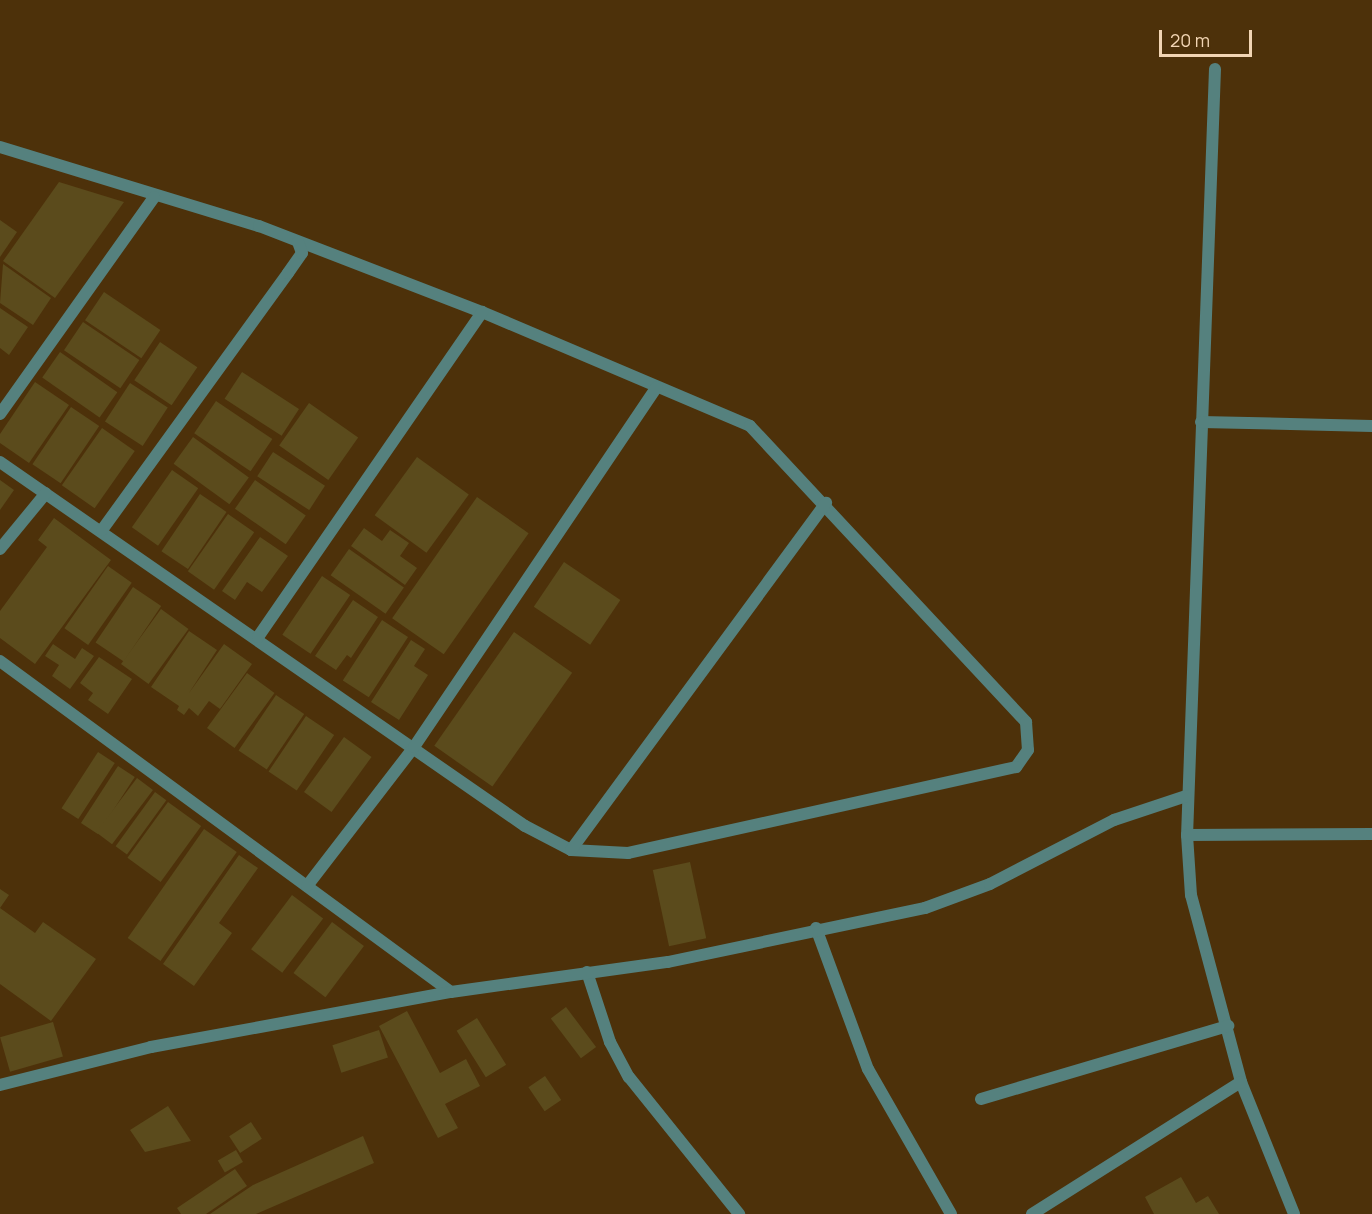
<!DOCTYPE html>
<html>
<head>
<meta charset="utf-8">
<style>
  body { margin:0 }
  #map { position:relative; width:1372px; height:1214px; overflow:hidden; background:#4d310a; font-family:Manrope,sans-serif }
  div>[style] { position:absolute }
  [style*='--x'] { left:calc(var(--x)*1px); top:calc(var(--y)*1px); width:calc(var(--w)*1px); rotate:calc(var(--a)*1deg) }
  .building>* { inset:0; background:#5b4b1c; transform-origin:0 0 }
  .minor>* { height:12px; margin:-6px; padding:0 6px; transform-origin:6px; border-radius:6px; background:#55817e }
  span { translate:-50% -50%; white-space:nowrap; text-align:center; line-height:1.15; -webkit-text-stroke:4.5px #4d310a; paint-order:stroke }
  .scale { position:absolute; left:1159px; top:30px; width:93px; height:27px; box-sizing:border-box; border:3px solid #f2d5b4; border-top:0; padding-left:8px; font-size:18px; line-height:21px; white-space:nowrap; color:#f2d5b4; -webkit-text-stroke:4px #4d310a; paint-order:stroke }
</style>
</head>
<body>
<div id="map">
  <div class="building">
    <i style="clip-path:polygon(59px 182px,124px 202px,55px 298px,3px 261px)"></i>
    <i style="clip-path:polygon(0 220px,17px 232px,0 257px)"></i>
    <i style="clip-path:polygon(3px 264px,51px 298px,33px 325px,0 303px)"></i>
    <i style="left:104px;top:292px;width:68px;height:34px;rotate:34deg"></i>
    <i style="clip-path:polygon(0 308px,28px 327px,9px 355px,0 348px)"></i>
    <i style="left:83px;top:322px;width:68px;height:34px;rotate:34deg"></i>
    <i style="left:160px;top:342px;width:45px;height:46px;rotate:34deg"></i>
    <i style="left:60px;top:352px;width:70px;height:31px;rotate:35deg"></i>
    <i style="left:242px;top:372px;width:68px;height:32px;rotate:33deg"></i>
    <i style="clip-path:polygon(35px 382px,69px 405px,29px 463px,0 443px,0 434px)"></i>
    <i style="left:130px;top:383px;width:45px;height:46px;rotate:33deg"></i>
    <i style="left:216px;top:401px;width:68px;height:39px;rotate:34deg"></i>
    <i style="left:309px;top:403px;width:60px;height:52px;rotate:35deg"></i>
    <i style="left:71px;top:407px;width:34px;height:69px;rotate:34deg"></i>
    <i style="left:102px;top:428px;width:40px;height:70px;rotate:35deg"></i>
    <i style="left:193px;top:437px;width:69px;height:33px;rotate:36deg"></i>
    <i style="left:273px;top:452px;width:62px;height:29px;rotate:33deg"></i>
    <i style="left:417px;top:457px;width:64px;height:72px;rotate:36deg"></i>
    <i style="left:172px;top:470px;width:32px;height:70px;rotate:35deg"></i>
    <i style="clip-path:polygon(0 480px,14px 490px,0 510px)"></i>
    <i style="left:255px;top:480px;width:62px;height:35px;rotate:35deg"></i>
    <i style="left:200px;top:494px;width:32px;height:69px;rotate:34deg"></i>
    <i style="left:477px;top:497px;width:63px;height:148px;rotate:35deg"></i>
    <i style="left:228px;top:514px;width:32px;height:70px;rotate:35deg"></i>
    <i style="clip-path:polygon(54px 518px,111px 560px,35px 664px,0 638px,0 611px,47px 547px,38px 540px)"></i>
    <i style="clip-path:polygon(364px 528px,382px 541px,390px 530px,409px 543px,400px 556px,417px 568px,405px 585px,351px 546px)"></i>
    <i style="clip-path:polygon(260px 537px,288px 556px,262px 592px,247px 582px,235px 600px,222px 591px)"></i>
    <i style="left:349px;top:549px;width:67px;height:32px;rotate:35deg"></i>
    <i style="left:564px;top:562px;width:68px;height:54px;rotate:34deg"></i>
    <i style="left:108px;top:566px;width:29px;height:76px;rotate:35deg"></i>
    <i style="left:322px;top:576px;width:34px;height:71px;rotate:34deg"></i>
    <i style="left:133px;top:587px;width:34px;height:67px;rotate:34deg"></i>
    <i style="clip-path:polygon(353px 600px,378px 617px,351px 658px,347px 655px,336px 670px,315px 656px)"></i>
    <i style="left:161px;top:609px;width:34px;height:68px;rotate:36deg"></i>
    <i style="left:382px;top:620px;width:31px;height:72px;rotate:33deg"></i>
    <i style="clip-path:polygon(189px 631px,217px 650px,189px 693px,224px 644px,252px 664px,220px 709px,209px 701px,198px 716px,189px 708px,184px 715px,177px 710px,179px 706px,151px 687px)"></i>
    <i style="left:514px;top:632px;width:71px;height:139px;rotate:35deg"></i>
    <i style="clip-path:polygon(411px 640px,425px 649px,414px 666px,428px 675px,399px 720px,371px 702px)"></i>
    <i style="clip-path:polygon(53px 644px,75px 659px,82px 648px,94px 656px,70px 689px,52px 676px,59px 665px,45px 656px)"></i>
    <i style="clip-path:polygon(99px 657px,132px 679px,108px 714px,88px 700px,93px 693px,80px 683px)"></i>
    <i style="left:247px;top:673px;width:34px;height:68px;rotate:36deg"></i>
    <i style="left:276px;top:695px;width:34px;height:67px;rotate:34deg"></i>
    <i style="left:306px;top:716px;width:34px;height:67px;rotate:34deg"></i>
    <i style="left:344px;top:737px;width:34px;height:68px;rotate:36deg"></i>
    <i style="left:98px;top:752px;width:20px;height:67px;rotate:33deg"></i>
    <i style="left:118px;top:766px;width:20px;height:68px;rotate:33deg"></i>
    <i style="left:137px;top:778px;width:20px;height:68px;rotate:37deg"></i>
    <i style="left:155px;top:792px;width:14px;height:67px;rotate:36deg"></i>
    <i style="left:168px;top:802px;width:41px;height:69px;rotate:36deg"></i>
    <i style="left:204px;top:829px;width:40px;height:133px;rotate:35deg"></i>
    <i style="clip-path:polygon(239px 855px,258px 868px,219px 923px,232px 933px,194px 986px,163px 964px)"></i>
    <i style="left:690px;top:862px;width:78px;height:38px;rotate:78deg"></i>
    <i style="clip-path:polygon(0 889px,9px 895px,0 908px,35px 933px,43px 922px,96px 959px,51px 1021px,0 984px)"></i>
    <i style="left:292px;top:895px;width:39px;height:68px;rotate:37deg"></i>
    <i style="left:332px;top:922px;width:40px;height:64px;rotate:37deg"></i>
    <i style="left:566px;top:1007px;width:50px;height:19px;rotate:53deg"></i>
    <i style="clip-path:polygon(407px 1011px,440px 1073px,466px 1059px,480px 1086px,445px 1104px,458px 1128px,438px 1138px,379px 1026px)"></i>
    <i style="left:477px;top:1018px;width:55px;height:24px;rotate:58deg"></i>
    <i style="left:53px;top:1022px;width:36px;height:55px;rotate:74deg"></i>
    <i style="left:379px;top:1030px;width:29px;height:49px;rotate:72deg"></i>
    <i style="left:545px;top:1076px;width:29px;height:20px;rotate:56deg"></i>
    <i style="clip-path:polygon(168px 1106px,191px 1141px,145px 1152px,130px 1130px)"></i>
    <i style="left:251px;top:1122px;width:20px;height:26px;rotate:57deg"></i>
    <i style="clip-path:polygon(363px 1136px,374px 1163px,256px 1214px,210px 1214px,253px 1185px)"></i>
    <i style="left:236px;top:1150px;width:14px;height:21px;rotate:60deg"></i>
    <i style="clip-path:polygon(235px 1169px,247px 1186px,206px 1214px,181px 1214px,177px 1208px)"></i>
    <i style="clip-path:polygon(1181px 1177px,1196px 1203px,1208px 1196px,1219px 1214px,1154px 1214px,1145px 1197px)"></i>
  </div>
  <div class="minor">
    <i style="--x:1215;--y:69;--w:767;--a:92.09"></i>
    <i style="--x:1187;--y:835;--w:60;--a:86.2"></i>
    <i style="--x:1191;--y:895;--w:194;--a:75"></i>
    <i style="--x:1241;--y:1082;--w:142;--a:68.1"></i>
    <i style="--x:0;--y:147;--w:271;--a:17"></i>
    <i style="--x:259;--y:226;--w:239;--a:21.1"></i>
    <i style="--x:482;--y:312;--w:291;--a:23"></i>
    <i style="--x:750;--y:426;--w:405;--a:47"></i>
    <i style="--x:1026;--y:722;--w:28;--a:86"></i>
    <i style="--x:1028;--y:750;--w:21;--a:125"></i>
    <i style="--x:1016;--y:767;--w:397;--a:167.5"></i>
    <i style="--x:628;--y:853;--w:57;--a:-177"></i>
    <i style="--x:571;--y:850;--w:52;--a:-152.4"></i>
    <i style="--x:525;--y:826;--w:639;--a:-145.27"></i>
    <i style="--x:0;--y:414;--w:266;--a:-54.6"></i>
    <i style="--x:1201;--y:422;--w:171;--a:1.3"></i>
    <i style="--x:102;--y:530;--w:317;--a:-54.1"></i>
    <i style="--x:288;--y:273;--w:24;--a:-55"></i>
    <i style="--x:302;--y:253;--w:12;--a:-110"></i>
    <i style="--x:0;--y:549;--w:72;--a:-50.6"></i>
    <i style="--x:258;--y:637;--w:395;--a:-55.4"></i>
    <i style="--x:0;--y:661;--w:559;--a:36.28"></i>
    <i style="--x:1187;--y:835;--w:185;--a:-0.3"></i>
    <i style="--x:571;--y:850;--w:431;--a:-53.7"></i>
    <i style="--x:307;--y:886;--w:175;--a:-52.4"></i>
    <i style="--x:414;--y:747;--w:434;--a:-56"></i>
    <i style="--x:816;--y:928;--w:150;--a:69.8"></i>
    <i style="--x:868;--y:1069;--w:167;--a:60.2"></i>
    <i style="--x:587;--y:972;--w:74;--a:71.8"></i>
    <i style="--x:610;--y:1042;--w:40;--a:62"></i>
    <i style="--x:629;--y:1077;--w:176;--a:51.2"></i>
    <i style="--x:0;--y:1085;--w:156;--a:-14.1"></i>
    <i style="--x:151;--y:1047;--w:305;--a:-10.4"></i>
    <i style="--x:451;--y:992;--w:219;--a:-7.9"></i>
    <i style="--x:668;--y:962;--w:263;--a:-11.9"></i>
    <i style="--x:925;--y:908;--w:69;--a:-20.3"></i>
    <i style="--x:990;--y:884;--w:140;--a:-27.3"></i>
    <i style="--x:1114;--y:820;--w:76;--a:-18.4"></i>
    <i style="--x:981;--y:1099;--w:258;--a:-16.5"></i>
    <i style="--x:1032;--y:1214;--w:247;--a:-32.3"></i>
  </div>
  <div class="scale">20 m</div>
</div>
</body>
</html>
